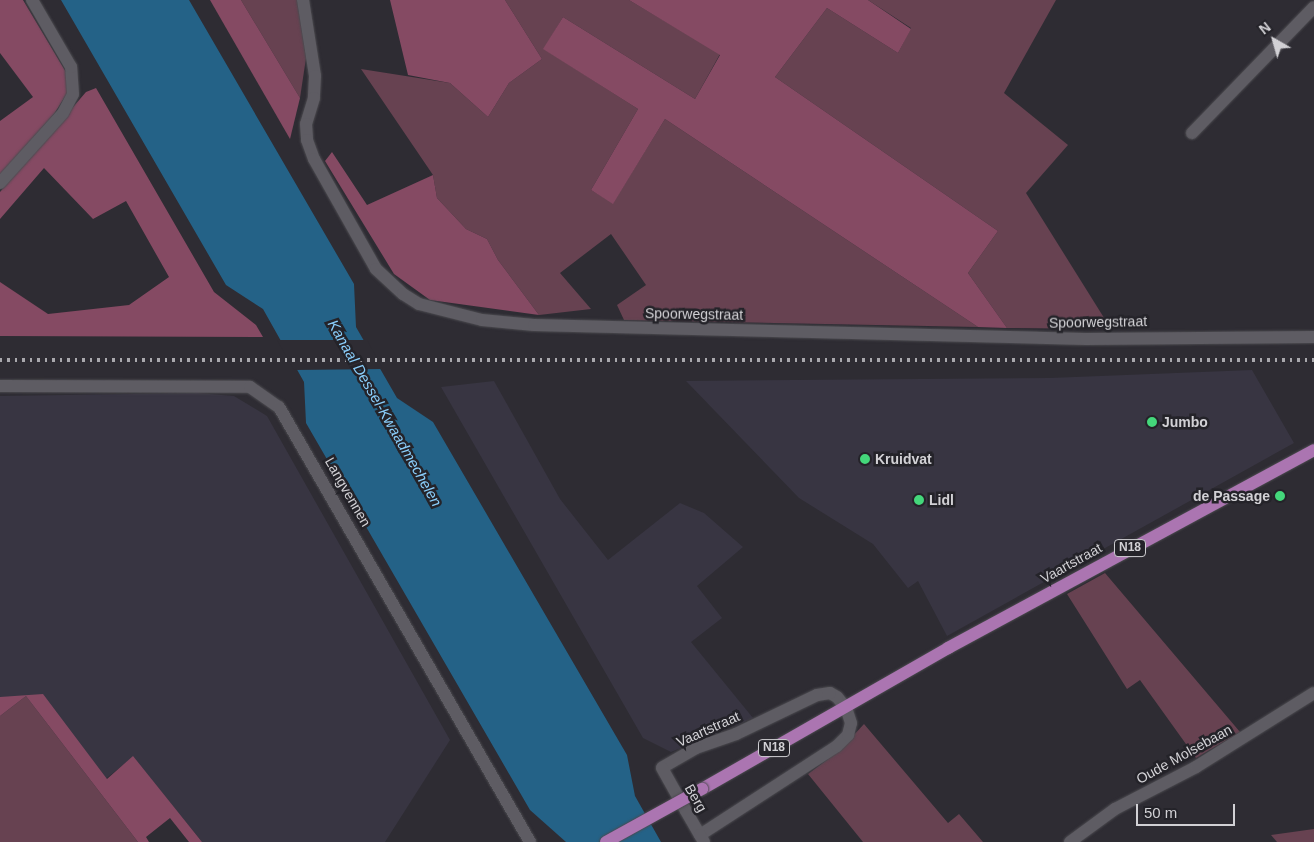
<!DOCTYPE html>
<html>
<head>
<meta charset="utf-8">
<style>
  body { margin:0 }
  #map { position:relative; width:1314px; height:842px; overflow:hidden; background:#2e2c33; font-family:Helvetica,sans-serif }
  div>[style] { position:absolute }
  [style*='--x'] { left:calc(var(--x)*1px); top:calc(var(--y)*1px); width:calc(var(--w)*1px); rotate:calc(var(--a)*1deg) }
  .built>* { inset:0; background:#383542 }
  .green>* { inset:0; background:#674251 }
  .forest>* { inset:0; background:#854a63 }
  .water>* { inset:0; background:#246287 }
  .pier>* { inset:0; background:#2e2c33 }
  .roads { filter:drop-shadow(0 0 1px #4b4a4f) drop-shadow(0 0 1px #4b4a4f) }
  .minor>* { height:12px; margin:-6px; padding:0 6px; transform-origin:6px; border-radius:6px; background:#5e5c63 }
  .primary>* { height:12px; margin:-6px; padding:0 6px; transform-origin:6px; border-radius:6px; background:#ab75b1 }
  .rail>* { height:4px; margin-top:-2px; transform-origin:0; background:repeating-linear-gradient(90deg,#a9a8ad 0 2.5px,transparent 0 7.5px) }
  .bridges { filter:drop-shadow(0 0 1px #4b4a4f) drop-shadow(0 0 1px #4b4a4f) }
  .primary-bridge>* { height:12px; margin:-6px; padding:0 6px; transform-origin:6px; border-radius:6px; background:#ab75b1 }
  .dots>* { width:14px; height:14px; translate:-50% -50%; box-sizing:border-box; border:2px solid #242329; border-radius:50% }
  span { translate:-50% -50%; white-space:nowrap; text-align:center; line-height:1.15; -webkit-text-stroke:5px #242329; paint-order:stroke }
  .shield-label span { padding:1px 4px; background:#242329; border:1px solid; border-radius:4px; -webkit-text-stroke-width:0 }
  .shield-label { font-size:12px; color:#d2d1d5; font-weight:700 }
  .street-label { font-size:14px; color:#d2d1d5 }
  .poi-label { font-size:14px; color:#d2d1d5; font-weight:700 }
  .left { translate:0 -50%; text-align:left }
  .right { translate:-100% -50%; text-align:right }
  .water-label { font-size:15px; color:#8acefb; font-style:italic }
  .north { position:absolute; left:1249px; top:15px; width:50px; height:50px; -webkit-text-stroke:4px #242329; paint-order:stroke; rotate:322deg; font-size:14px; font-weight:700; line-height:20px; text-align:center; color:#d2d1d5 }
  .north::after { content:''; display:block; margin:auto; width:18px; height:22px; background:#d2d1d5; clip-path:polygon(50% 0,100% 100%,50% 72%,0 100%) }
  .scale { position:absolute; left:1136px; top:804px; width:99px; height:22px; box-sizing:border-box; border:2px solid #d2d1d5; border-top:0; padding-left:6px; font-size:15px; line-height:18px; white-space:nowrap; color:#d2d1d5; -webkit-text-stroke:4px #242329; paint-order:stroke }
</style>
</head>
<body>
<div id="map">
  <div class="built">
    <i style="clip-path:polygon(1252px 370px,1294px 443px,947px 636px,918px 581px,908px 588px,873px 544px,799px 498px,686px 381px,1050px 378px)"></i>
    <i style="clip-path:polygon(494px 381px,560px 499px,608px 560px,680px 503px,704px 513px,743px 547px,697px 586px,722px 618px,691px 642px,753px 718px,671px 752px,643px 738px,441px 387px)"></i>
    <i style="clip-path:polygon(197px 393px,234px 396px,267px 416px,450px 740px,385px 842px,202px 842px,133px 757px,98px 785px,25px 696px,0 716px,0 396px)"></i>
  </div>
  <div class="green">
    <i style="clip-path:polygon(241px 0,297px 0,306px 58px,300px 98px)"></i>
    <i style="clip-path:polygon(505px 0,629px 0,720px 54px,695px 99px,563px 17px,544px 49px,638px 109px,591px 190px,613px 203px,665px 119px,978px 327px,624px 320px,617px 305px,646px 285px,611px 234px,560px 273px,591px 309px,539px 315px,498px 260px,487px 239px,466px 229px,437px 198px,433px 175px,361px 69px,450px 83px,488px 117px,509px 83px,542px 59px)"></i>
    <i style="clip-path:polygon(868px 0,1056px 0,1004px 93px,1068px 145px,1026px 193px,1111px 329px,1007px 328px,968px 273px,998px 231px,775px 77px,827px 8px,898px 53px,911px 28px)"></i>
    <i style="clip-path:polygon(1105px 573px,1240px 732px,1196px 758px,1140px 680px,1127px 689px,1067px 594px)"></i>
    <i style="clip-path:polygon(26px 696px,138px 842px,0 842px,0 716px)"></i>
    <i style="clip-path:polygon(864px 724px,948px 823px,959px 814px,983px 842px,863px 842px,808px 774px,839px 751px)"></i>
    <i style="clip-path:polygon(1314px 829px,1314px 842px,1277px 842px,1271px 835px)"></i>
  </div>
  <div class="forest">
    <i style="clip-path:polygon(0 0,23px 0,73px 84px,54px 114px,0 175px,0 121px,33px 97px,0 53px)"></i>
    <i style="clip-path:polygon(210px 0,241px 0,300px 98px,290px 139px)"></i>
    <i style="clip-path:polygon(390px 0,505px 0,542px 59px,509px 83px,488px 117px,450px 83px,408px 75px)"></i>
    <i style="clip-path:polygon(629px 0,868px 0,911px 29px,898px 53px,827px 8px,775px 77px,998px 231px,968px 273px,1007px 328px,978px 327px,665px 119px,613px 204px,591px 190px,638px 109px,543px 49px,563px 17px,695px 99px,720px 55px)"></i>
    <i style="clip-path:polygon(96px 88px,214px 292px,256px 325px,263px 337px,0 336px,0 282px,48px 314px,129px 305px,169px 277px,126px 201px,93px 219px,44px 168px,0 219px,0 192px,86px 92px)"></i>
    <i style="clip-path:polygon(332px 152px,367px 205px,433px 175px,437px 198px,466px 229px,487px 239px,498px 260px,539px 315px,430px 300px,394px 274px,325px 161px)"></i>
    <i style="clip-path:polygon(43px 694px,107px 779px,133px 756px,202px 842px,189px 842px,170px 818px,146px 837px,149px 842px,138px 842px,26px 696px,0 716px,0 697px)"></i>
  </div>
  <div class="water">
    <i style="clip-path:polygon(61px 0,189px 0,354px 284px,356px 327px,397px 398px,433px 422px,627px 755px,635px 796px,661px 842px,566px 842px,530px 810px,306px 423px,304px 382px,263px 309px,226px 285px)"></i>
  </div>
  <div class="pier">
    <i style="clip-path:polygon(277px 340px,367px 340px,383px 369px,294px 370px)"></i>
  </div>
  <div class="roads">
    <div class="minor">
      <i style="--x:303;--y:0;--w:77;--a:81"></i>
      <i style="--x:315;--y:76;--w:22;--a:93"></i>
      <i style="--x:314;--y:98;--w:27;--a:107"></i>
      <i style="--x:306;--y:124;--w:16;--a:86"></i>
      <i style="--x:307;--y:140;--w:20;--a:70"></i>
      <i style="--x:314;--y:159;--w:126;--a:60.6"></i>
      <i style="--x:376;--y:269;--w:37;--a:43"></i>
      <i style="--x:403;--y:294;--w:19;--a:32"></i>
      <i style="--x:419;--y:304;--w:65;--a:14.3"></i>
      <i style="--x:482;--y:320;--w:52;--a:5.5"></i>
      <i style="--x:534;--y:325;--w:552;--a:1.45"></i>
      <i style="--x:1086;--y:339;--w:228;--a:-0.5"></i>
      <i style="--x:1192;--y:133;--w:175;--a:-45.9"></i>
      <i style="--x:0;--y:183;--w:94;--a:-48"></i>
      <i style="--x:63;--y:113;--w:21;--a:-62"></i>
      <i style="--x:73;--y:94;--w:27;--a:-94"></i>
      <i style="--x:71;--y:67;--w:78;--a:-120.2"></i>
      <i style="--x:0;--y:386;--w:250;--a:0.2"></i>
      <i style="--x:250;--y:387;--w:35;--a:35"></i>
      <i style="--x:279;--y:407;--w:502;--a:60.01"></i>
      <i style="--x:700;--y:835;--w:163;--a:-33"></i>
      <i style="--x:837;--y:746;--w:16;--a:-45"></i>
      <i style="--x:848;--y:735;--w:12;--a:-76"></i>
      <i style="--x:851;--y:723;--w:16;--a:-108"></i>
      <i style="--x:846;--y:708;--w:14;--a:-129"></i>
      <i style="--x:837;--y:697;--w:8;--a:-150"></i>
      <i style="--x:830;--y:693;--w:13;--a:171"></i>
      <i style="--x:817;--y:695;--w:90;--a:154.3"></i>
      <i style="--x:736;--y:734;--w:42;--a:160.7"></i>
      <i style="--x:696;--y:748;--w:39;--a:150"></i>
      <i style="--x:662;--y:768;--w:49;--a:60.8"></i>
      <i style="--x:686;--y:811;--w:28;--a:60"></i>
      <i style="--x:700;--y:835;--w:8;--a:60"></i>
      <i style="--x:1070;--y:842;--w:56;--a:-36.3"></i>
      <i style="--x:1115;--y:809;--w:91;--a:-27.4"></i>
      <i style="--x:1196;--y:767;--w:139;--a:-32.1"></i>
    </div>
    <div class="primary">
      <i style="--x:702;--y:789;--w:284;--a:-29.8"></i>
      <i style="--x:948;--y:648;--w:416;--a:-28.4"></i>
    </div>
  </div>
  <div class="rail">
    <i style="--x:0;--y:360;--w:1314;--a:0"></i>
  </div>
  <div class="bridges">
    <div class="primary-bridge">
      <i style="--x:606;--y:842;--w:110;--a:-28.9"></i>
    </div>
  </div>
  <div class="dots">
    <i style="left:1152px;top:422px;background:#44d77b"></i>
    <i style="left:865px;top:459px;background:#44d77b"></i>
    <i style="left:1280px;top:496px;background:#44d77b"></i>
    <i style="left:919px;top:500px;background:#44d77b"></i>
  </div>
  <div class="shield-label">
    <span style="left:1130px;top:548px">N18</span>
    <span style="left:774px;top:748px">N18</span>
  </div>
  <div class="street-label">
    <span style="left:694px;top:314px;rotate:1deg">Spoorwegstraat</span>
    <span style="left:1098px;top:322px;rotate:-1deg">Spoorwegstraat</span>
    <span style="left:348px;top:492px;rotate:60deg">Langvennen</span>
    <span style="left:1071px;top:563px;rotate:-29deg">Vaartstraat</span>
    <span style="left:708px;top:729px;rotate:-24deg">Vaartstraat</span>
    <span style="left:1184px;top:754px;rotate:-29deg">Oude Molsebaan</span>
    <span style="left:696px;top:798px;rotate:60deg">Berg</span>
  </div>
  <div class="poi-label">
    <span class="left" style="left:1162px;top:422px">Jumbo</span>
    <span class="left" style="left:875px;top:459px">Kruidvat</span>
    <span class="right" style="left:1270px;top:496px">de Passage</span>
    <span class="left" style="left:929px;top:500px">Lidl</span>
  </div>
  <div class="water-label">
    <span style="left:385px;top:413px;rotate:60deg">Kanaal Dessel-Kwaadmechelen</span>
  </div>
  <div class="north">N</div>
  <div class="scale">50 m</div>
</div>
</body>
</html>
